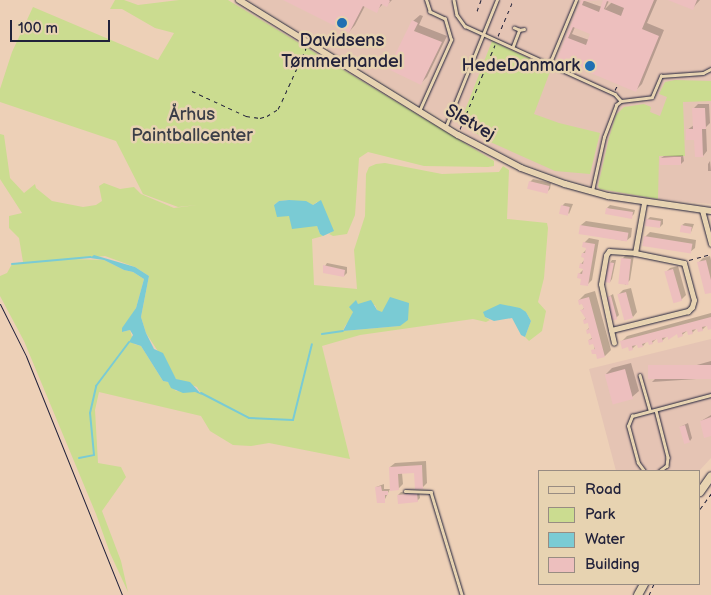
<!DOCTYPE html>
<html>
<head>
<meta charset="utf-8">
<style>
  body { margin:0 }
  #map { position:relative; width:711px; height:595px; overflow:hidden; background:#edd0b7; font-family:"Balsamiq Sans",sans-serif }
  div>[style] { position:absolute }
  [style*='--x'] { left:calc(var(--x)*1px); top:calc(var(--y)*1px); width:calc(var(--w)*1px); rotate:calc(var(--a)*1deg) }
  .built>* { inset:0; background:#e5c4b4 }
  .green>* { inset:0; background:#cbdc90 }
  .water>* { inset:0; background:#7acbd4 }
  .shadow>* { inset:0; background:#0003; transform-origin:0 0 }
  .stream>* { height:2px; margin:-1px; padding:0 1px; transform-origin:1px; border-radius:1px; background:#7acbd4 }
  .building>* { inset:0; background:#edbfbe; transform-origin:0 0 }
  .path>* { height:1px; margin-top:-0.5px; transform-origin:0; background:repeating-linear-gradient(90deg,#22223b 0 4px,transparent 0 8px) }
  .roads { filter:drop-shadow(0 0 1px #22223b) drop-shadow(0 0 1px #22223b) }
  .service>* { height:2.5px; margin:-1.25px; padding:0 1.25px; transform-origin:1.25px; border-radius:1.25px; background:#e7d3b1 }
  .minor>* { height:5px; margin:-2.5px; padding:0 2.5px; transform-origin:2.5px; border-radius:2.5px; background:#e7d3b1 }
  .tertiary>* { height:6px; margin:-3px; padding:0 3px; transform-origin:3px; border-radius:3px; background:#e7d3b1 }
  .secondary>* { height:8px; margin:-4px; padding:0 4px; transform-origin:4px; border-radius:4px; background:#e7d3b1 }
  .tram>* { height:1px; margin:-0.5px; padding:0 0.5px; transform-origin:0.5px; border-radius:0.5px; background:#22223b }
  .dots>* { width:14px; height:14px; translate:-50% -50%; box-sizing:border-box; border:2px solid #e7d3b1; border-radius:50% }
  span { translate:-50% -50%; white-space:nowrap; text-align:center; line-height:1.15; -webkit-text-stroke:5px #e7d3b1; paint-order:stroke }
  .poi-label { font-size:18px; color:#22223b }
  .right { translate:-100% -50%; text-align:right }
  .park-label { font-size:18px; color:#3b3e48 }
  .street-label { font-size:18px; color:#22223b }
  .legend { position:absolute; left:538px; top:470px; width:162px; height:115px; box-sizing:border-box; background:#e7d3b1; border:1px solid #988c82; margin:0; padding:6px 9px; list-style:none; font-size:15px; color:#22223b }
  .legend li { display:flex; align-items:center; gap:10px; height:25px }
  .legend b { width:25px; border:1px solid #988c82 }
  .scale { position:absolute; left:10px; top:20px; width:100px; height:22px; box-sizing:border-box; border:2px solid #22223b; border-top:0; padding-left:6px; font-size:15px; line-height:18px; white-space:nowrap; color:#22223b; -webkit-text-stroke:4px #e7d3b1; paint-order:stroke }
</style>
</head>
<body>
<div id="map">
  <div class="built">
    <i style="clip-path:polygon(248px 0,711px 0,711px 204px,644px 198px,608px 191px,554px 175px,522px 163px,478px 141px)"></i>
    <i style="clip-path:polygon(711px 339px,711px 458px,699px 471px,616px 471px,589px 369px)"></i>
  </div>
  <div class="green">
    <i style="clip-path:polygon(evenodd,115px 0,124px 0,138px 5px,179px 0,228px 0,494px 161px,494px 166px,488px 167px,424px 166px,368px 152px,359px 158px,355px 215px,347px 234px,333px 236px,329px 234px,333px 231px,317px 202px,313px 205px,289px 200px,279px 201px,274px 205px,289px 216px,317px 226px,320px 234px,323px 236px,312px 239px,314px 285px,357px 289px,354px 250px,365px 216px,366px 174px,369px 167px,376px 164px,385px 163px,442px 174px,499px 172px,503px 166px,509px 170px,507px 219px,547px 223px,548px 228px,544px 278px,538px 302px,546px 311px,542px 331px,529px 341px,525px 337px,531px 321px,526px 312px,485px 317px,490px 320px,486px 322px,473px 319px,360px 335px,322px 346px,350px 459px,269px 443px,251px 446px,233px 445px,210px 431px,201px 416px,99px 392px,95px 410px,98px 463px,121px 467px,126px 477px,102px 511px,121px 561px,128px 592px,110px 553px,96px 514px,24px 341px,0 296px,0 276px,7px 273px,12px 264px,23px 262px,19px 238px,9px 228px,9px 216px,22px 213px,0 179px,0 134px,4px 135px,10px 178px,24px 193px,35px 184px,36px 188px,52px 201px,83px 207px,96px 205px,102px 201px,99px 186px,104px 183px,120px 189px,134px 187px,141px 194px,174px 208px,197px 205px,178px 207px,143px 194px,116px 141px,0 102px,0 89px,12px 52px,33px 7px,158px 60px,174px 33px,155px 28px,122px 9px,110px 9px,115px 0,105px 256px,135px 267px,149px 276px,141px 317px,146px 333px,176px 379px,197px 387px,201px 394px,195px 392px,176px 391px,168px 382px,163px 381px,141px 346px,134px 344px,130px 330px,122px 332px,136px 308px,144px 279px,133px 272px,124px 270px,104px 260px,73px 259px,105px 256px,115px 0,356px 301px,358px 304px,375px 305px,377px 310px,400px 326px,343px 331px,345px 326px,351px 319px,356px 301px)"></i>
    <i style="clip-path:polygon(492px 41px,551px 69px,534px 114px,559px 123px,600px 133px,590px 174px,555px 171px,488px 141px,464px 125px,468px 115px,464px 113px)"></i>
    <i style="clip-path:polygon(675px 80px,711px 81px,711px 101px,683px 102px,685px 156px,659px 156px,658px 199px,600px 189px,598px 186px,609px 138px,616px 115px,624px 107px,644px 104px,651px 107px,650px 112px,660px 116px,667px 97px,659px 94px,665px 82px)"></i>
  </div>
  <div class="water">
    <i style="clip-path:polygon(289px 200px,306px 201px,313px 205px,321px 200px,334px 231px,323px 236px,320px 234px,317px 226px,292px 229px,289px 216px,277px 217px,274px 205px,279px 201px)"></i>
    <i style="clip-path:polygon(94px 255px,135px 267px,149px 276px,141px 317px,146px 333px,154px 349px,163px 353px,176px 379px,190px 382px,202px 395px,195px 392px,183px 393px,171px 388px,168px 382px,163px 381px,141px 346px,129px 342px,133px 335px,130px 330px,122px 332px,122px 328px,136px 308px,144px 279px,133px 272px,124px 270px,104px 260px,90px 258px)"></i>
    <i style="clip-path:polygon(390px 297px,409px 303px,408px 320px,400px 326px,343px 331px,353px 312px,349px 307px,356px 300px,358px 304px,371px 300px,377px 310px,382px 312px)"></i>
    <i style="clip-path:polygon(500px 304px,520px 308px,526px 312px,531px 321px,525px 337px,521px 335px,512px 318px,494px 321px,485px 317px,483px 312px)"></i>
  </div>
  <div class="shadow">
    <i style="clip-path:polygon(286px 0,392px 0,387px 5px,383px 4px,376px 11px,365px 6px,355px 25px,349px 32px)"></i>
    <i style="clip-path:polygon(evenodd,582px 0,602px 7px,605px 0,657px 0,647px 23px,664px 30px,642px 84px,636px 90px,558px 59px,582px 0,609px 1px,612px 2px,605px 9px,609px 1px,582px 0,575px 27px,592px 33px,589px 40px,572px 34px,575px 27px)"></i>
    <i style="clip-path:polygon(671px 0,700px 0,692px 9px)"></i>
    <i style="clip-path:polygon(420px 15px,423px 16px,419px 25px,447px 36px,427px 77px,421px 83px,390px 68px,413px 21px)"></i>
    <i style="clip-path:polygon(698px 104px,709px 104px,710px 123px,706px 127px,707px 151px,703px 156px,696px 138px,687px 130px,694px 125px,693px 109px)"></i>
    <i style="left:185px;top:108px;width:8px;height:4px;rotate:23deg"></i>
    <i style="clip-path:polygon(683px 155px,684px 161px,681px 164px,661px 158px,664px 156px)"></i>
    <i style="clip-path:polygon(710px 161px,711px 171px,708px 171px,708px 164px)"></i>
    <i style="clip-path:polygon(533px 179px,551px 183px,550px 189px,547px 192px,530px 182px)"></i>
    <i style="clip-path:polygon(565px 203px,573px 204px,569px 214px,562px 206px)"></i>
    <i style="clip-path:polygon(610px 205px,635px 210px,634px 214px,631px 217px,607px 208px)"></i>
    <i style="clip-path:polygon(650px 217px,663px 219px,663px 224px,660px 227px,647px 220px)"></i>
    <i style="clip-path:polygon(586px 221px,632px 228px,631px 237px,626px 241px,580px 233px,581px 225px)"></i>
    <i style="clip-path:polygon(685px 223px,694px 224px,691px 232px,682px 225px)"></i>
    <i style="clip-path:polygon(650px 232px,696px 240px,695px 248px,690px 252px,645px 237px)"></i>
    <i style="clip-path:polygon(589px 238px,599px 240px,592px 280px,587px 285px,579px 274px,585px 268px,581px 264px,587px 257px,583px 253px,587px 249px,584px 243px)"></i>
    <i style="clip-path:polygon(627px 254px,634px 255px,630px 280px,625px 285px,622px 259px)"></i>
    <i style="clip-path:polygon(710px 256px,711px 260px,711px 292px,698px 263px,703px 258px)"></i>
    <i style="clip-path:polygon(612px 260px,616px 260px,612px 279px,610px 282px,610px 263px)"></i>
    <i style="clip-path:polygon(327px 263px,347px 267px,347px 273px,344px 276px,325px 266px)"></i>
    <i style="clip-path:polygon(678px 266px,686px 295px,681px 300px,666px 272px,670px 268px)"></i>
    <i style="clip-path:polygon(631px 288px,637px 312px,633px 317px,618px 295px,623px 290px)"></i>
    <i style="clip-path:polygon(595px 291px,611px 350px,605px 356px,594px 353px,595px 342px,589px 340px,593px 337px,591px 332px,587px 330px,590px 327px,589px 322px,584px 320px,587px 317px,582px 310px,585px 307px,579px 300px,585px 294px)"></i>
    <i style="clip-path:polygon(613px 294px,619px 315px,616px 318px,607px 298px)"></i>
    <i style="clip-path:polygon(711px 313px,711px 328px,708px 324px,702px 330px,698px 327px,692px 333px,688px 330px,682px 335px,678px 332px,668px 335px,662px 341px,658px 337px,652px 343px,648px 340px,643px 346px,638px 343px,632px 349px,621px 342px,627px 336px)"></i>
    <i style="clip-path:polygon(711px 361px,711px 378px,652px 382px,658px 376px)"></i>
    <i style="clip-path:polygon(631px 363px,639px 391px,632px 397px,606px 374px,612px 368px)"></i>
    <i style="clip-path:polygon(711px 415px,711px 434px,701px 421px)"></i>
    <i style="clip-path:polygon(688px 423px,692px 438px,690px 441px,680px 427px)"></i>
    <i style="clip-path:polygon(426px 461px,427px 483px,423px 487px,415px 472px,402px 473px,403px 484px,398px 489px,390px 489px,384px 501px,376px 487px,384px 484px,384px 489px,391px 489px,390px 467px,395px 463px)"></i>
    <i style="clip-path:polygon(419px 491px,420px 498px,417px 501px,398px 495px,401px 492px)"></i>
  </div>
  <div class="stream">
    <i style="--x:12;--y:264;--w:79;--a:-5.1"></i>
    <i style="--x:322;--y:334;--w:21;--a:-8"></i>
    <i style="--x:201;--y:393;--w:54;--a:27.5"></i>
    <i style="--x:249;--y:418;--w:44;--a:2.6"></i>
    <i style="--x:293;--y:420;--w:78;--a:-76"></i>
    <i style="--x:79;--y:458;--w:15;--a:-11"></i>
    <i style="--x:94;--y:455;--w:42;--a:-95.4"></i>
    <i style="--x:90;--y:413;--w:28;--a:-77"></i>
    <i style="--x:96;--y:386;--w:55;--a:-53.1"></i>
  </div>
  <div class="building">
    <i style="clip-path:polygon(283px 0,389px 0,390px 1px,387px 7px,381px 4px,377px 13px,363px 6px,349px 33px)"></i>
    <i style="clip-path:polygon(evenodd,581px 0,584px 0,582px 5px,599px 12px,603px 0,654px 0,642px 29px,659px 36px,636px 92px,557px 59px,581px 0,607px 1px,624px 8px,621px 16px,604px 9px,607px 1px,581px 0,573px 27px,590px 34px,586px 45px,568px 38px,573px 27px)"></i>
    <i style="clip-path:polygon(668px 0,697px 0,693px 10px)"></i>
    <i style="clip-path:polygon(412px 20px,418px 23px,414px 31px,442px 42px,421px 85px,388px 69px)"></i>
    <i style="clip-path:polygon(692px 108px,705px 108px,706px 129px,702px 129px,703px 157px,695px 157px,694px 140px,686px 140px,686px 129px,693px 129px)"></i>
    <i style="clip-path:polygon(674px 157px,681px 157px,681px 165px,660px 165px,660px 158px)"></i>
    <i style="left:529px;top:181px;width:21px;height:8px;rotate:14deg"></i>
    <i style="left:561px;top:205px;width:9px;height:9px;rotate:13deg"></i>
    <i style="clip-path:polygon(606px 208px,633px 212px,632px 219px,605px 214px)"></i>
    <i style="left:646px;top:219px;width:15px;height:7px;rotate:8deg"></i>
    <i style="left:580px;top:225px;width:49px;height:9px;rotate:9deg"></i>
    <i style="left:681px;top:225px;width:11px;height:7px;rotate:10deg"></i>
    <i style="left:644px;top:236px;width:49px;height:10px;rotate:9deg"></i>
    <i style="clip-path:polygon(583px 242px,595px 244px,588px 286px,580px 285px,581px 279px,577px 278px,578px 273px,582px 274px,583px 269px,579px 268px,580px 263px,583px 264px,584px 258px,581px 257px,582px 253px,585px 253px,586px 248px,582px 247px)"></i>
    <i style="left:621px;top:258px;width:10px;height:26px;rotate:6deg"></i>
    <i style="clip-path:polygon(706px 260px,711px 280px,711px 293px,705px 294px,697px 262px)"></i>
    <i style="clip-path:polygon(608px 262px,614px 263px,610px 283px,605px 282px)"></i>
    <i style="clip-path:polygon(323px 265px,345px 270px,344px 277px,323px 273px)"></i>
    <i style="left:673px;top:269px;width:33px;height:9px;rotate:74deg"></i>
    <i style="left:626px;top:292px;width:27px;height:9px;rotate:75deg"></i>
    <i style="left:611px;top:296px;width:24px;height:5px;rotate:75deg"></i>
    <i style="clip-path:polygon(589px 297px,605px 357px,597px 359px,596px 354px,592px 354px,591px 350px,595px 349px,593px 344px,589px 345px,588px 340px,592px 339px,590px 333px,587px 334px,586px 330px,589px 329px,588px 323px,584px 324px,583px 320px,586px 319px,580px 310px,584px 309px,582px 304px,579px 305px,578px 300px)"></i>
    <i style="clip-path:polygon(711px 317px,711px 329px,708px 330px,707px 326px,702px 327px,703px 331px,698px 332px,697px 329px,692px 330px,693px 334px,688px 335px,687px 331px,682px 333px,683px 336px,678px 338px,677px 334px,668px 340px,668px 337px,662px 338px,663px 342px,658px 343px,657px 339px,652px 341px,653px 344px,649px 345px,648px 342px,642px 344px,643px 347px,638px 348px,637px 345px,632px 346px,633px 350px,629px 351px,628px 347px,622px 349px,620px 341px)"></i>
    <i style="left:711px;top:365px;width:14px;height:63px;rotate:90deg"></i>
    <i style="left:625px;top:369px;width:31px;height:21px;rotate:75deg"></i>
    <i style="clip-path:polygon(711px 417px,711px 436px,704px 438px,700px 421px)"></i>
    <i style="left:685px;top:425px;width:18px;height:6px;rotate:74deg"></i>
    <i style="clip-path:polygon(422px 465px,423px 489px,415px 489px,414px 473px,398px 474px,399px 490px,390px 491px,389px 467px)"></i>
    <i style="clip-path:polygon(381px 486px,382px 491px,388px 491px,388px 495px,385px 495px,385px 503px,377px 503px,375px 487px)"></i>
    <i style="left:417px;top:493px;width:9px;height:20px;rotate:84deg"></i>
  </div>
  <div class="path">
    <i style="--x:477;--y:11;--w:12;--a:-70"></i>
    <i style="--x:498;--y:36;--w:39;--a:-67"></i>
    <i style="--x:615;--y:90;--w:7;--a:-63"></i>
    <i style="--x:192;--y:91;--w:60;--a:24.8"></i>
    <i style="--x:246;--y:116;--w:14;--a:8"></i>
    <i style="--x:260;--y:118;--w:7;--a:-16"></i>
    <i style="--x:267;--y:116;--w:13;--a:-32"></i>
    <i style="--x:278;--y:109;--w:9;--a:-63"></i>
    <i style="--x:282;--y:101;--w:58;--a:-65.6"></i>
    <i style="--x:460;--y:129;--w:91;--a:-67.4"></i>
    <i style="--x:689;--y:260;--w:23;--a:-15"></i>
    <i style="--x:700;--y:509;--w:19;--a:-54"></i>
    <i style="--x:649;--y:595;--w:12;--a:-66"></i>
  </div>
  <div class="roads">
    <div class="service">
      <i style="--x:454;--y:0;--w:15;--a:79"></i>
      <i style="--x:457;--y:15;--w:14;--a:54"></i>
      <i style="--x:465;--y:26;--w:165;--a:24.4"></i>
      <i style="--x:615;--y:94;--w:9;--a:49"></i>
      <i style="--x:519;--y:30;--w:5;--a:-11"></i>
      <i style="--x:513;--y:46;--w:17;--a:-69"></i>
      <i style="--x:519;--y:30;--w:5;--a:-158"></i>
      <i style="--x:549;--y:65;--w:70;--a:-67.4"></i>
      <i style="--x:621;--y:101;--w:31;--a:-7"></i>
      <i style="--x:652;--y:97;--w:23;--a:-67"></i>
      <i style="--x:661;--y:76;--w:42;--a:-4.1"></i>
      <i style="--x:703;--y:73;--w:9;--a:-27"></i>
      <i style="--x:420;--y:109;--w:76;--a:-65.8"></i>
      <i style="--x:451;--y:40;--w:22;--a:-106"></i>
      <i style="--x:445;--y:19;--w:17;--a:-155"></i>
      <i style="--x:430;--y:12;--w:13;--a:-108"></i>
      <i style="--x:446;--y:126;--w:136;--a:-68"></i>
      <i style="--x:592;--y:191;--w:55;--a:-77.5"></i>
      <i style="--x:604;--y:137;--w:34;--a:-69"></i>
      <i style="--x:616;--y:105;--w:6;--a:-39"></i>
      <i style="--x:640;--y:375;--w:37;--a:74"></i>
      <i style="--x:656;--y:410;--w:49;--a:75.7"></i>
      <i style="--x:668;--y:457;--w:9;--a:96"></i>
      <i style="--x:667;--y:466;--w:9;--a:144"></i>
      <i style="--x:644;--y:471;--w:10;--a:-127"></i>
      <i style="--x:638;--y:463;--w:38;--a:-105"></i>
      <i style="--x:628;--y:426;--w:11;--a:-68"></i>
      <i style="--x:632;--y:416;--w:82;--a:-14.9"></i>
      <i style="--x:405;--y:491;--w:26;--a:2"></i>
      <i style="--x:431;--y:492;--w:108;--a:73.2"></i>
    </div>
    <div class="minor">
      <i style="--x:702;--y:210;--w:35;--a:75"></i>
      <i style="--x:635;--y:253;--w:51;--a:-79.8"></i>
      <i style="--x:611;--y:330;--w:47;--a:-102.3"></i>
      <i style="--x:601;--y:284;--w:29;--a:-80"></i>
      <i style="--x:606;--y:255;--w:5;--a:-53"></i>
      <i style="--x:609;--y:251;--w:26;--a:4"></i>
      <i style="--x:635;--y:253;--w:50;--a:11.5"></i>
      <i style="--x:684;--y:263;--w:38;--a:75"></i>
      <i style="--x:694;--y:300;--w:7;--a:106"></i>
      <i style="--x:692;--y:307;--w:6;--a:135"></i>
      <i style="--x:688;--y:311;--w:79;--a:166.1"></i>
      <i style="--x:611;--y:330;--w:13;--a:77"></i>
    </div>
    <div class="tertiary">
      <i style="--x:239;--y:0;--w:257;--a:31.7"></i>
      <i style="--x:458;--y:135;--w:71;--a:27.6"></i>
      <i style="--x:521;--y:168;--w:47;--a:20"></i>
      <i style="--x:565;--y:184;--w:45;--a:15.6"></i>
      <i style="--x:608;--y:196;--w:104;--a:8.3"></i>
    </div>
    <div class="secondary">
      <i style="--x:700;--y:492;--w:19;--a:-55"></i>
      <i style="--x:638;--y:595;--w:13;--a:-61"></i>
    </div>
  </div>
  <div class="tram">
    <i style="--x:0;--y:304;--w:58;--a:63.4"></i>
    <i style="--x:26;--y:356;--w:258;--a:68.1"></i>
  </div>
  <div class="dots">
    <i style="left:342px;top:23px;background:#1f6fb2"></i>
    <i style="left:590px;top:66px;background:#1f6fb2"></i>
  </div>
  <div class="poi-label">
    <span style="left:342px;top:52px">Davidsens<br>Tømmerhandel</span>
    <span class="right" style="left:580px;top:66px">HedeDanmark</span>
  </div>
  <div class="park-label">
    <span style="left:192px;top:126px">Århus<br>Paintballcenter</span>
  </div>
  <div class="street-label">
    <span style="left:470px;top:123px;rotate:30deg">Sletvej</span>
  </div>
  <ul class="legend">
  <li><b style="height:6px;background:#e7d3b1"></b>Road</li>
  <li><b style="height:14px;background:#cbdc90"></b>Park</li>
  <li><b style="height:14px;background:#7acbd4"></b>Water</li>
  <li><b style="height:14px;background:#edbfbe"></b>Building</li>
  </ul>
  <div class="scale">100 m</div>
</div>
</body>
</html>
